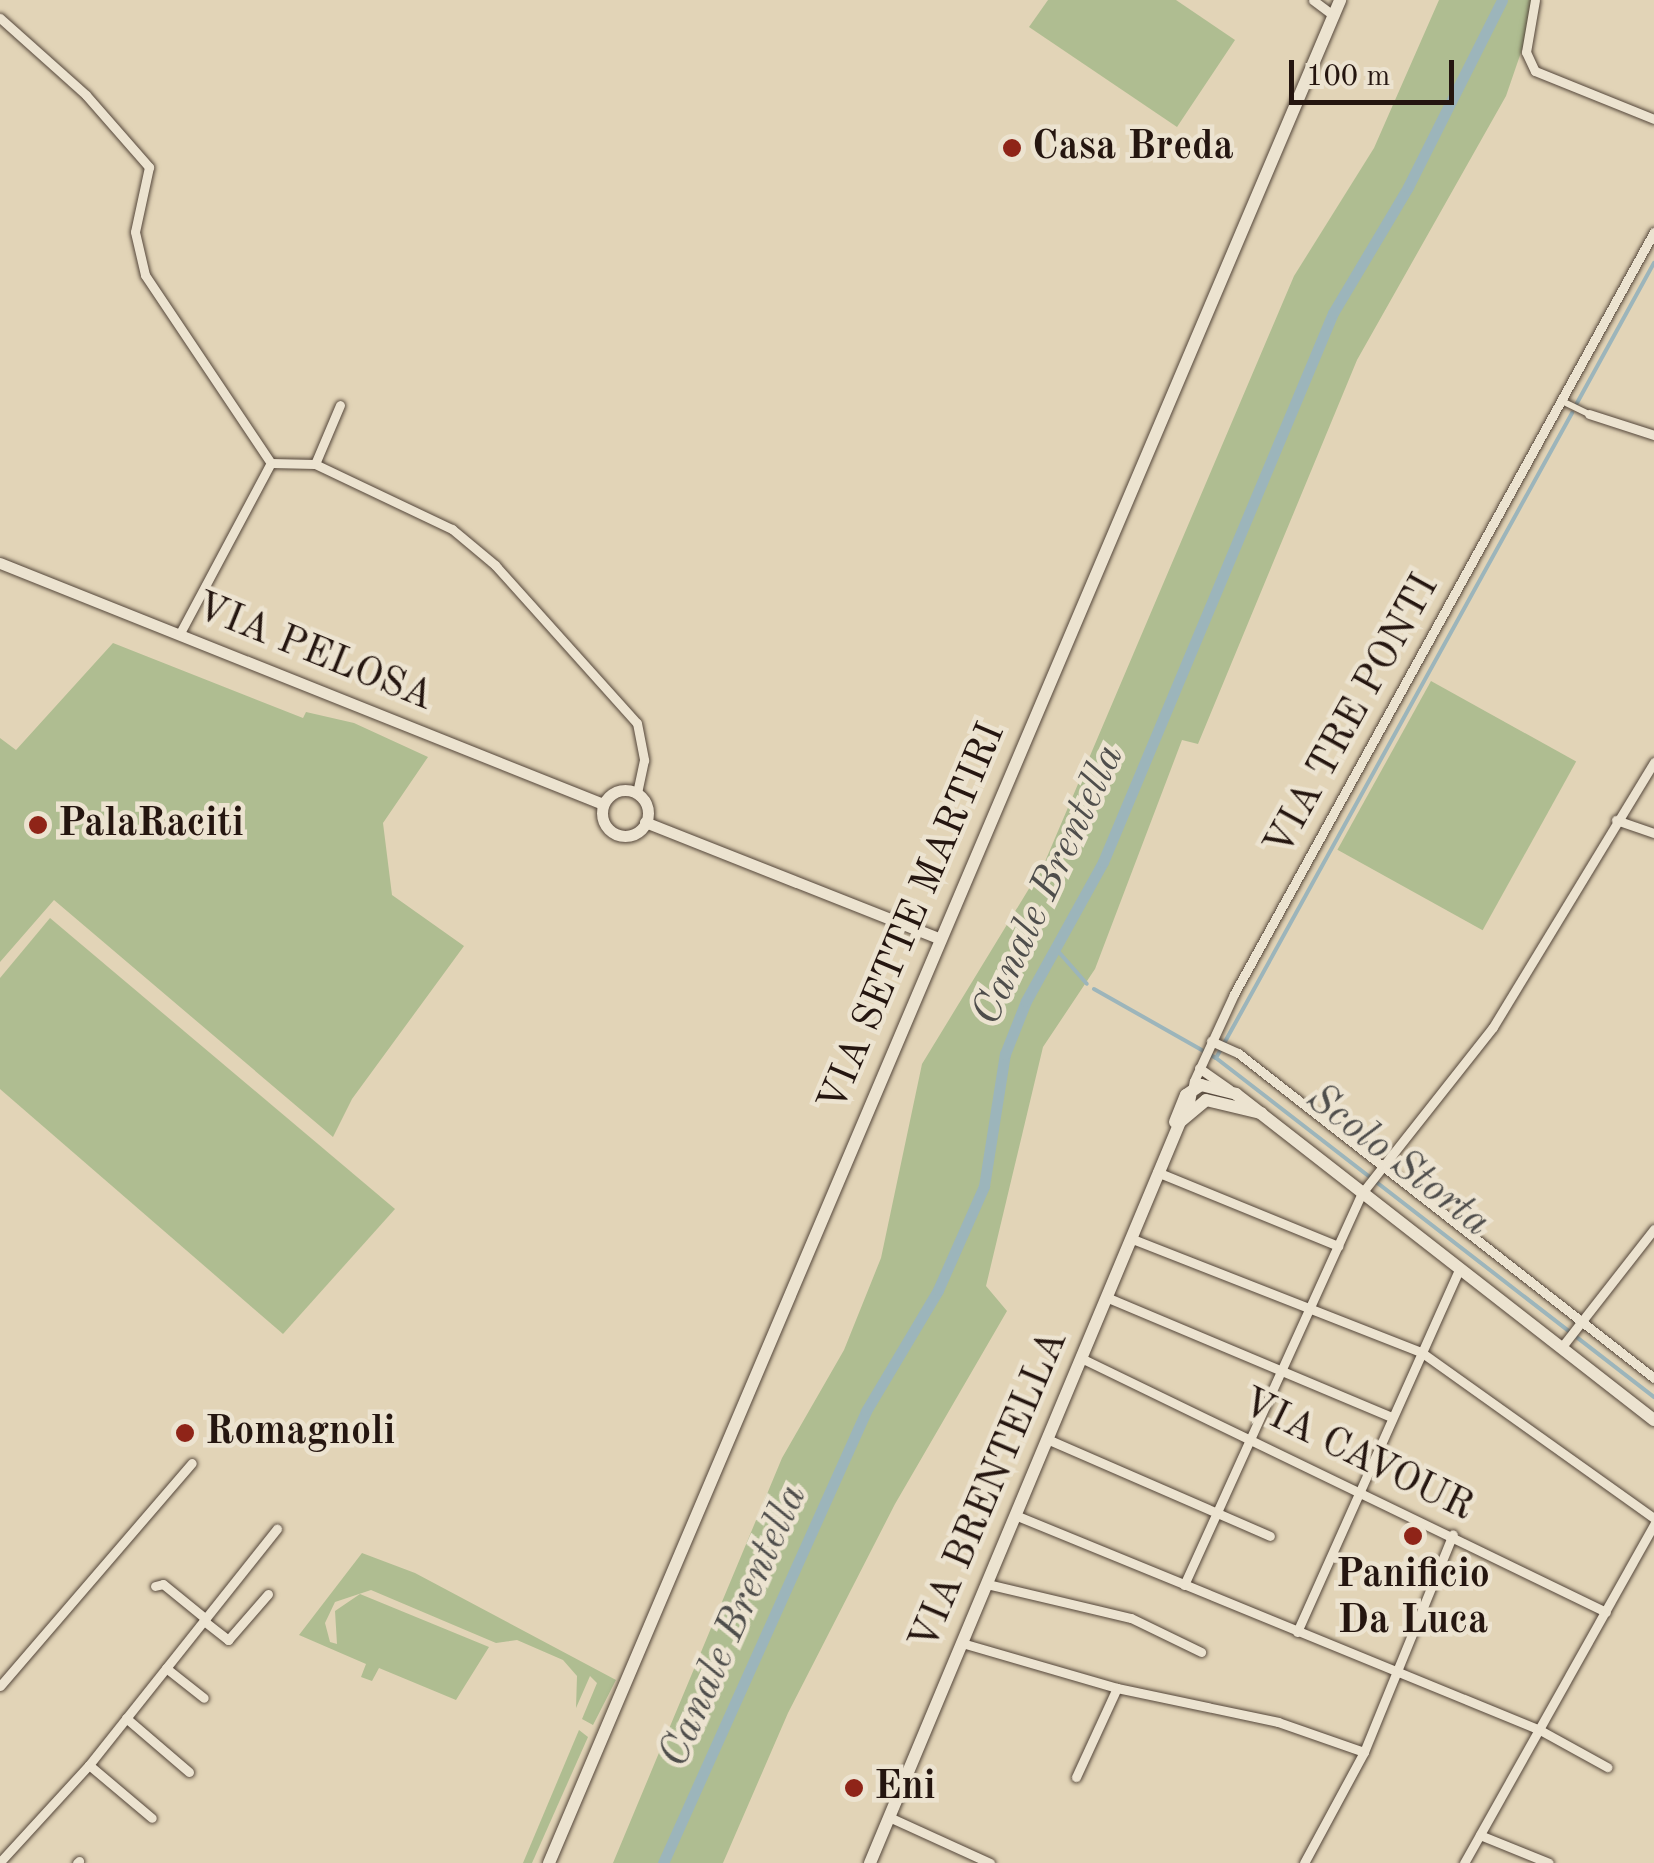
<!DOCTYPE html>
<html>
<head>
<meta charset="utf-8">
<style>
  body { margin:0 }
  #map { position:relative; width:1654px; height:1863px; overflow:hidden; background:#e2d4b7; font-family:"Old Standard TT",serif }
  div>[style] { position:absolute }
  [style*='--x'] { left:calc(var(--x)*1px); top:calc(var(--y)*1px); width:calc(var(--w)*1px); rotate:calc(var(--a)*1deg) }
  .green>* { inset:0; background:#afbd91; transform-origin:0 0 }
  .stream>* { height:4px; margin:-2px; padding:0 2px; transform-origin:2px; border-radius:2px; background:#9cb5bb }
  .canal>* { height:11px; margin:-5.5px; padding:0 5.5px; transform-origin:5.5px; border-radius:5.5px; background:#9cb5bb }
  .roads { filter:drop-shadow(0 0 2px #54463a) drop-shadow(0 0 2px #54463a) }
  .pedestrian>* { height:6px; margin:-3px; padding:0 3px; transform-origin:3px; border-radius:3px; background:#ece3d0 }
  .minor>* { height:9px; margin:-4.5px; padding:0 4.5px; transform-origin:4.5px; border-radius:4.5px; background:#ece3d0 }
  .tertiary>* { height:11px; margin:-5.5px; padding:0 5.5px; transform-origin:5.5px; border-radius:5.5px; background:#ece3d0 }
  .tertiary>.ring { margin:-5.5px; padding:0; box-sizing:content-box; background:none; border:11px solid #ece3d0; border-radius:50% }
  .secondary>* { height:12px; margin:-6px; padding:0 6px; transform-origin:6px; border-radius:6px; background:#ece3d0 }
  .dots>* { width:28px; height:28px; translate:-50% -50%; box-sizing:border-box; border:5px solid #ece3d0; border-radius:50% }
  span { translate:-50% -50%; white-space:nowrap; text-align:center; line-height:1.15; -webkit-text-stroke:9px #ece3d0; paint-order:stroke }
  .poi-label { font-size:40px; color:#251610; font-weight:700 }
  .left { translate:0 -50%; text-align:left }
  .street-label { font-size:40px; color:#251610 }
  .water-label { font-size:42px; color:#4f4e4c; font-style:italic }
  .scale { position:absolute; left:1289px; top:60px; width:165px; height:45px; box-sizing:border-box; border:5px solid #251610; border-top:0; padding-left:12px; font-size:30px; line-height:35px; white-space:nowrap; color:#251610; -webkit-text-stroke:8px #ece3d0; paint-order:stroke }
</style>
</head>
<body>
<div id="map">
  <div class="green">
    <i style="clip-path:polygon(1048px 0,1176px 0,1235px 40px,1177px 127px,1029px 27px)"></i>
    <i style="clip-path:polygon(1439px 0,1539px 0,1506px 96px,1357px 360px,1198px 744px,1182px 740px,1095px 969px,1043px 1047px,986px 1286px,1007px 1311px,895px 1504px,788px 1713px,723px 1863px,613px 1863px,782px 1458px,844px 1350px,881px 1258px,922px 1064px,1044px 864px,1294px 276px,1374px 148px)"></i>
    <i style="clip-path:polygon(113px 643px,303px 718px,306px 712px,354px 723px,428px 757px,383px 823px,392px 895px,464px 946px,352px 1099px,333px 1137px,54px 900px,0 962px,0 738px,16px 750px)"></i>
    <i style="left:1431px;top:681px;width:166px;height:193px;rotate:29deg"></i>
    <i style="clip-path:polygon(50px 918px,395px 1209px,283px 1334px,0 1089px,0 978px)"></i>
    <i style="clip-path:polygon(362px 1553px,415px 1573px,616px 1680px,593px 1725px,582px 1719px,597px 1683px,590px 1676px,576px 1708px,577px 1676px,563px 1660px,517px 1640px,496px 1643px,371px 1590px,335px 1602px,325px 1623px,330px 1642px,337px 1644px,335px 1611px,360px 1594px,489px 1647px,456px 1700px,379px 1668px,372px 1681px,361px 1677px,366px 1664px,299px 1635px)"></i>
    <i style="clip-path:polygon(579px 1730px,588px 1737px,532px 1863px,523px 1863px)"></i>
  </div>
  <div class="stream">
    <i style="--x:1577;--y:403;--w:160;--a:-61.2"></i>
    <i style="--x:1057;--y:950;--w:45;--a:48.6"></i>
    <i style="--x:1094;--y:989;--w:140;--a:29.5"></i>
    <i style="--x:1216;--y:1058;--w:554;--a:37.74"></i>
    <i style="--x:1216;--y:1058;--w:737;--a:-61.1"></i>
  </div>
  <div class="canal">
    <i style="--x:663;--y:1863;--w:495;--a:-65.8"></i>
    <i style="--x:866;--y:1411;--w:141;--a:-59.2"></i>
    <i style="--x:938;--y:1290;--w:114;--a:-66.1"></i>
    <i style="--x:984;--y:1186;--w:134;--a:-81"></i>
    <i style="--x:1005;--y:1054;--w:57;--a:-68.4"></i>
    <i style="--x:1026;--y:1001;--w:159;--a:-61"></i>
    <i style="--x:1103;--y:862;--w:595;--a:-67.27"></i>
    <i style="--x:1333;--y:313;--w:147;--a:-59.2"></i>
    <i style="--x:1408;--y:187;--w:209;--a:-63.3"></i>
  </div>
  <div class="roads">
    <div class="pedestrian">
      <i style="--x:1564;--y:402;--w:28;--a:26"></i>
    </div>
    <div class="minor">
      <i style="--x:1313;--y:0;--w:26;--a:37"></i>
      <i style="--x:1535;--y:0;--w:53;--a:99.8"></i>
      <i style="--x:1526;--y:52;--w:21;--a:65"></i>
      <i style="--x:1535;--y:71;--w:128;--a:22"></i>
      <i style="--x:0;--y:18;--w:115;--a:41.8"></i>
      <i style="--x:86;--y:95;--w:96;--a:48.8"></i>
      <i style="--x:149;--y:167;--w:66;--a:102.2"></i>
      <i style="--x:135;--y:232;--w:44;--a:76.9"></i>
      <i style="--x:145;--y:275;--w:226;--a:56.2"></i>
      <i style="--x:1589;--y:414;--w:68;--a:17.9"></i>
      <i style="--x:315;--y:464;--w:64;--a:-67"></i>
      <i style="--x:179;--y:635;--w:195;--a:-61.9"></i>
      <i style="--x:271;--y:463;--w:44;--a:1.3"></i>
      <i style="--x:315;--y:464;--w:152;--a:25.4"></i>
      <i style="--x:452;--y:529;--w:56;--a:39.9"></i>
      <i style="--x:495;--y:565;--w:212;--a:48.1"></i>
      <i style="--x:637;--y:723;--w:38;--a:79"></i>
      <i style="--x:644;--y:760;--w:34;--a:102"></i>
      <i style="--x:1616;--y:820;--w:40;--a:18.9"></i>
      <i style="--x:1211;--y:1041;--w:30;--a:24"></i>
      <i style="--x:1238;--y:1053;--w:528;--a:38"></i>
      <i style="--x:1199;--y:1068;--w:37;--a:35"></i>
      <i style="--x:1189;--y:1108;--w:27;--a:-80"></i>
      <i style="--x:1194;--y:1081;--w:96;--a:-65.3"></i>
      <i style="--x:1234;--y:994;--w:870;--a:-61.14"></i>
      <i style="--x:1157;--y:1172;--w:196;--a:22.2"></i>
      <i style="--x:1130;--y:1238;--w:313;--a:21.4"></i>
      <i style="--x:1421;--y:1352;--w:286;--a:35.5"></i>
      <i style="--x:1106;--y:1297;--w:309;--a:22.8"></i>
      <i style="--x:1561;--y:1348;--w:151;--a:-52"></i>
      <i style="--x:1081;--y:1358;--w:583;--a:25.82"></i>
      <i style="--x:1047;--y:1439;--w:243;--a:23.5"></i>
      <i style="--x:1015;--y:1515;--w:567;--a:22.27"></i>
      <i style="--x:1540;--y:1730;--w:77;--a:28.9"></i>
      <i style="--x:987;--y:1584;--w:148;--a:13.3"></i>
      <i style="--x:1131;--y:1618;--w:78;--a:25.9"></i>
      <i style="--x:1184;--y:1585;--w:431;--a:-65.6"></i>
      <i style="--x:1362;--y:1193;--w:211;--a:-51.7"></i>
      <i style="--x:1493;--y:1027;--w:310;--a:-58.7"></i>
      <i style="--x:155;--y:1586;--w:8;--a:-14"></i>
      <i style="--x:163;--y:1584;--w:55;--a:39.1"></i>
      <i style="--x:204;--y:1621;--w:31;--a:38"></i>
      <i style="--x:228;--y:1640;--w:61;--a:-49"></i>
      <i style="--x:1297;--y:1632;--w:398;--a:-65.9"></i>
      <i style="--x:962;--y:1643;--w:161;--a:16.2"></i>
      <i style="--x:1117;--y:1688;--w:165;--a:11.9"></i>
      <i style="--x:1278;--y:1722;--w:91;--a:19.2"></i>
      <i style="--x:166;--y:1668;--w:48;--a:38.3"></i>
      <i style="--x:0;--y:1686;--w:294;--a:-49.3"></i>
      <i style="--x:126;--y:1718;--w:83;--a:40.6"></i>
      <i style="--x:89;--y:1765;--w:82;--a:40.1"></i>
      <i style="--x:1076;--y:1777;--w:98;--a:-65.3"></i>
      <i style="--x:889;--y:1817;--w:111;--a:24.5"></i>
      <i style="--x:1480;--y:1835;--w:74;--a:22.1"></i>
      <i style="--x:0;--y:1862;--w:132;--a:-47.5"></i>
      <i style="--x:89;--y:1765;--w:302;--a:-51.5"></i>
      <i style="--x:77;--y:1863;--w:3;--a:-45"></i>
      <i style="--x:1304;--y:1863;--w:126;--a:-61.6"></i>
      <i style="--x:1364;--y:1752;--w:235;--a:-67.8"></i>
      <i style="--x:1464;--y:1863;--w:389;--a:-60.7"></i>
    </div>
    <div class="tertiary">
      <i style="--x:0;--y:563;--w:649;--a:21.79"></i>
      <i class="ring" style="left:602px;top:790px;width:35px;height:35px"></i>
      <i style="--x:645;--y:822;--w:315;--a:21.6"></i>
    </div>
    <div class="secondary">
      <i style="--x:1175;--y:1122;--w:29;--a:-68"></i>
      <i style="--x:1186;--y:1095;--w:18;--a:-34"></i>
      <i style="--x:1201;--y:1085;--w:36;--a:14"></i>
      <i style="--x:1236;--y:1094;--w:530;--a:37.95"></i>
      <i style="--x:549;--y:1863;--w:2024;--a:-66.99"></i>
      <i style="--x:870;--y:1863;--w:803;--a:-67.3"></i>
      <i style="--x:1180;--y:1122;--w:34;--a:-40"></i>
      <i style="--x:1206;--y:1100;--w:57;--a:13.3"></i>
    </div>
  </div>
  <div class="dots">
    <i style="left:1012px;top:148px;background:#8f2418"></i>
    <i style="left:38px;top:825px;background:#8f2418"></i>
    <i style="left:185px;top:1433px;background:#8f2418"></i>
    <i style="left:1413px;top:1536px;background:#8f2418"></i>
    <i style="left:854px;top:1788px;background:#8f2418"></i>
  </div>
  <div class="poi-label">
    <span class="left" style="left:1032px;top:148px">Casa Breda</span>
    <span class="left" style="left:58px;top:825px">PalaRaciti</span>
    <span class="left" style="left:205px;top:1433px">Romagnoli</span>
    <span style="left:1413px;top:1599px">Panificio<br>Da Luca</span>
    <span class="left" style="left:874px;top:1788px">Eni</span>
  </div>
  <div class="street-label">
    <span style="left:314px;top:653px;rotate:22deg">VIA PELOSA</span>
    <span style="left:1353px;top:716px;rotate:-61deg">VIA TRE PONTI</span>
    <span style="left:913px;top:918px;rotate:-67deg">VIA SETTE MARTIRI</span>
    <span style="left:1357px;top:1456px;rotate:26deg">VIA CAVOUR</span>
    <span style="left:990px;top:1491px;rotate:-67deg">VIA BRENTELLA</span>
  </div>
  <div class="water-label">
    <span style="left:1049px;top:885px;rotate:-65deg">Canale Brentella</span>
    <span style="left:1398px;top:1161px;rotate:38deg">Scolo Storta</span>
    <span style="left:734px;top:1626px;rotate:-66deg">Canale Brentella</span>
  </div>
  <div class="scale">100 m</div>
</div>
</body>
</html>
